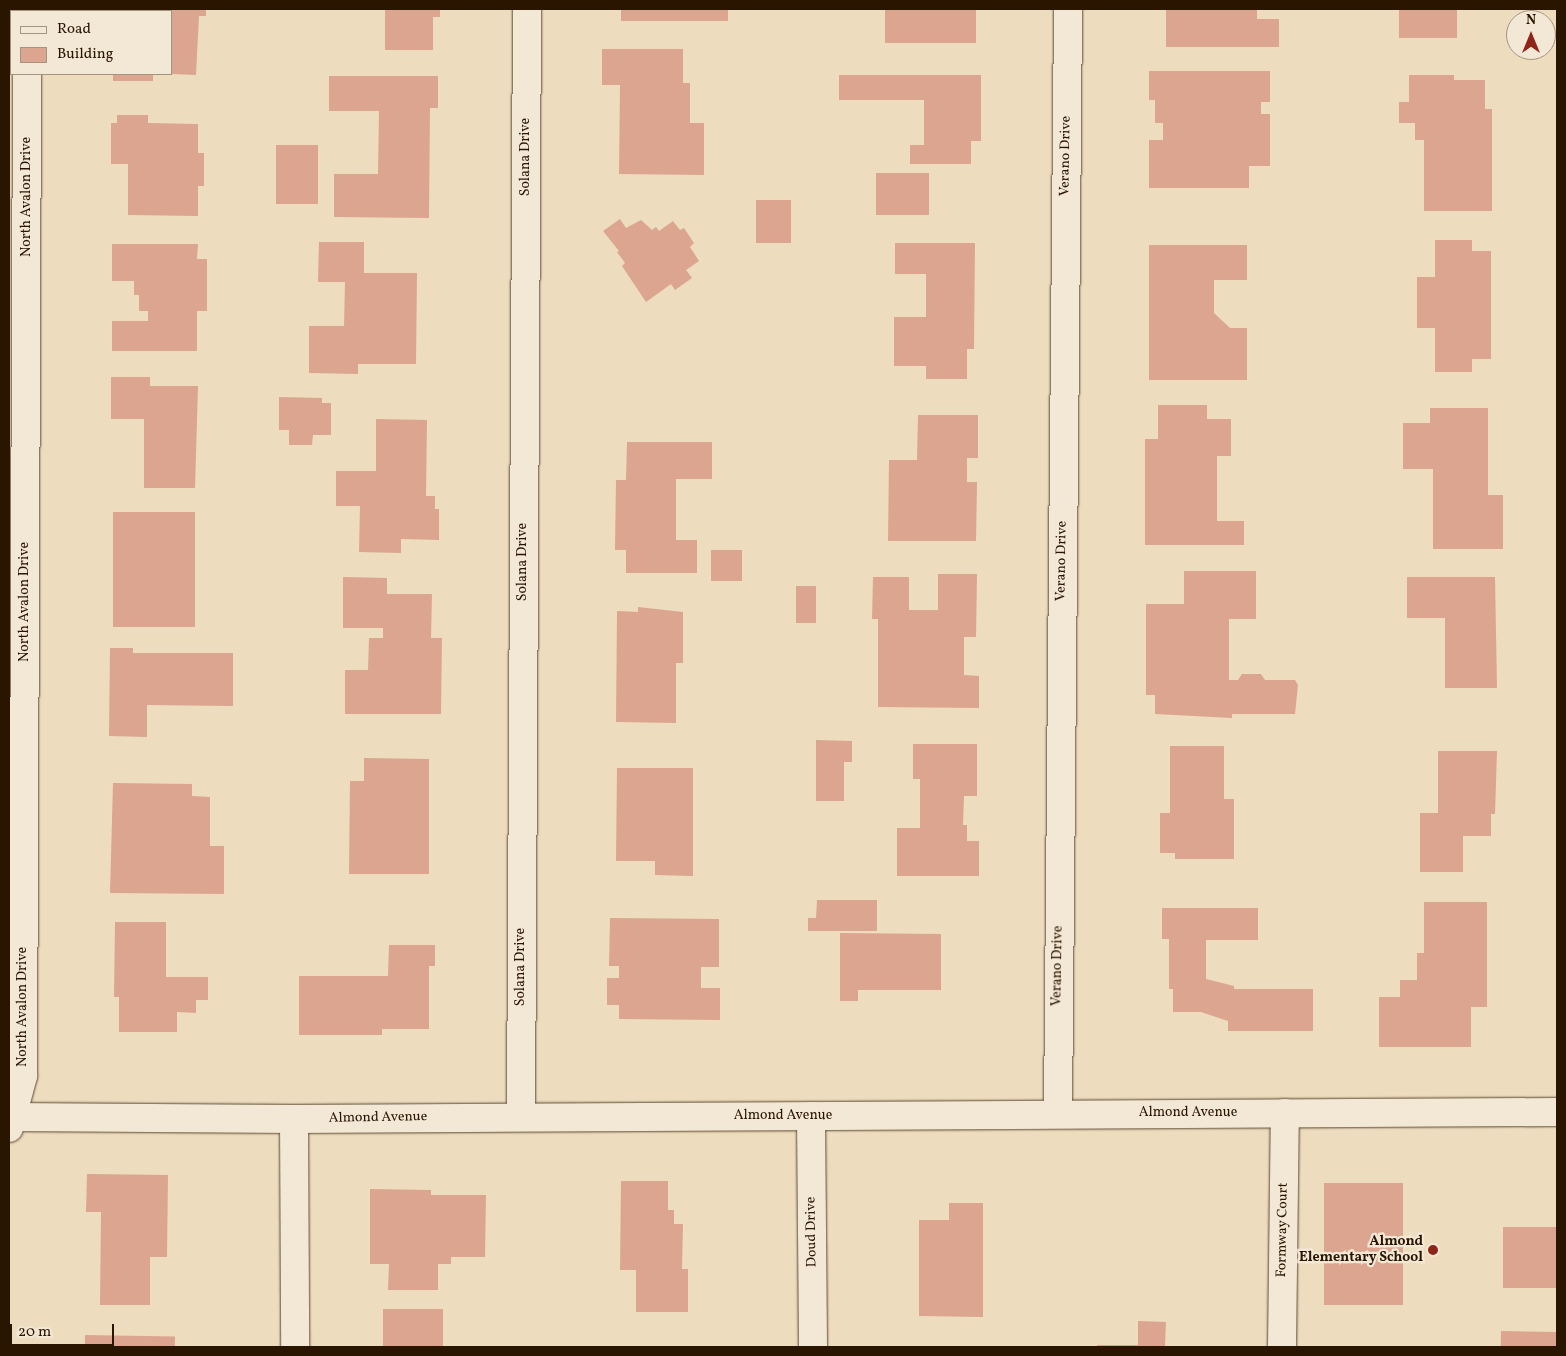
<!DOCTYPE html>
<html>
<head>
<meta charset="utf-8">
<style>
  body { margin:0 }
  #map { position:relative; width:1566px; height:1356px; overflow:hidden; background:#eddcbe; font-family:Vollkorn,serif }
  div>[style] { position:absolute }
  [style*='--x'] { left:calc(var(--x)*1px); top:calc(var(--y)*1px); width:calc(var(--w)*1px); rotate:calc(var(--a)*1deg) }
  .building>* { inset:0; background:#dba590; transform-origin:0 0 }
  .roads { filter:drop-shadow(0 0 1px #5b4830) drop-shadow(0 0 1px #5b4830) }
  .minor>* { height:28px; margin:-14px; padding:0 14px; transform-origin:14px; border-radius:14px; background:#f3e8d5 }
  .dots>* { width:14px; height:14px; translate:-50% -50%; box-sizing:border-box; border:2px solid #f3e8d5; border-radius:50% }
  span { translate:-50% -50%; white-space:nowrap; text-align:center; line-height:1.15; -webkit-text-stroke:4.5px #f3e8d5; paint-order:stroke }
  .street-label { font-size:14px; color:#2a1600 }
  .poi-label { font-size:14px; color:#2a1600; font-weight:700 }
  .right { translate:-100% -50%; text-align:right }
  .frame { position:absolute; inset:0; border:10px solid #2a1600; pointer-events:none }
  .legend { position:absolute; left:10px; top:10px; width:162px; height:65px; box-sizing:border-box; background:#f3e8d5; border:1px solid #a39480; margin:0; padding:6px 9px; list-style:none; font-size:15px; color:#2a1600 }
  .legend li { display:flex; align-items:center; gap:10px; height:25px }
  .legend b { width:25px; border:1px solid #a39480 }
  .north { position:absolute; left:1506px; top:10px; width:50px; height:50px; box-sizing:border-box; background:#f3e8d5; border:1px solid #a39480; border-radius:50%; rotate:0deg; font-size:14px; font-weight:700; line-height:20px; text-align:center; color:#2a1600 }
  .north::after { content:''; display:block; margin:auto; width:18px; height:22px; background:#8f2418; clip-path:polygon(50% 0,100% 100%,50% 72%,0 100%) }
  .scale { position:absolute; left:10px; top:1324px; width:104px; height:22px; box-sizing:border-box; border:2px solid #2a1600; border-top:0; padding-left:6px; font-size:15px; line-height:18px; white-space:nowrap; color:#2a1600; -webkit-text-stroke:4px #f3e8d5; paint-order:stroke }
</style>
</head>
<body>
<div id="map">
  <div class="building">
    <i style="clip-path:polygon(113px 9px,206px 9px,206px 16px,199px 16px,196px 75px,171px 74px,171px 11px)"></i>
    <i style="clip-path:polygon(385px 9px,440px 9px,440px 17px,433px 17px,433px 50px,385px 50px)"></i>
    <i style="left:621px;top:9px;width:107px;height:12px"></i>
    <i style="left:885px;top:9px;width:91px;height:34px"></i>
    <i style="clip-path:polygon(1166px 9px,1257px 9px,1257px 19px,1279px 19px,1279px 47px,1166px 47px)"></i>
    <i style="left:1399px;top:9px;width:58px;height:29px"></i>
    <i style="clip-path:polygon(602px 49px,683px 49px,683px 83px,690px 83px,690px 123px,704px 123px,704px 175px,619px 174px,620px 85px,602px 85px)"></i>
    <i style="clip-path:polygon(1149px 71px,1270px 71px,1270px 102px,1261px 102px,1261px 114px,1270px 114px,1270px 166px,1249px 166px,1249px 188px,1149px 188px,1149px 140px,1163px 140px,1163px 123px,1155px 123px,1155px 100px,1149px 100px)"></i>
    <i style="left:113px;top:74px;width:40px;height:7px"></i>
    <i style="clip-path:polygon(839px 75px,981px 75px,981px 141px,971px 141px,971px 164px,910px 164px,910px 145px,924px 145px,924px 100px,839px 100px)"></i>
    <i style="clip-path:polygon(1409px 75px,1454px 75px,1454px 80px,1485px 80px,1485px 109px,1492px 109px,1492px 211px,1424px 211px,1424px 140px,1415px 140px,1415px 123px,1399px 123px,1399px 102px,1409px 102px)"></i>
    <i style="clip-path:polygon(329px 76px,438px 76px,438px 108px,430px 108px,429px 218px,334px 217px,334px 174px,378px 174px,379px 111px,329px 111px)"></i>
    <i style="clip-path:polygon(117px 115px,148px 115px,148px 123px,198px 124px,198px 153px,204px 153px,204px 186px,198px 186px,198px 216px,128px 215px,128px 164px,111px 164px,111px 123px,117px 123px)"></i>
    <i style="left:276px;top:145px;width:42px;height:59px"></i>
    <i style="left:876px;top:173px;width:53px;height:42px"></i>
    <i style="left:756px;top:200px;width:35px;height:43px"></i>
    <i style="clip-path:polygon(620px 219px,626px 228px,641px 220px,652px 230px,656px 227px,659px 231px,673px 221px,680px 230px,684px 228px,694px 243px,690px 247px,699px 261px,686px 270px,692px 278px,675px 290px,671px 284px,646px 302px,622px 266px,625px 263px,617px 252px,619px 251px,603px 231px)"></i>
    <i style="clip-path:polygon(1435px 240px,1472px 240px,1472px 251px,1491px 251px,1491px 359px,1472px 359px,1472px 372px,1435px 372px,1435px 328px,1417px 328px,1417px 277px,1435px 277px)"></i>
    <i style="clip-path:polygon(319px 242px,364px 242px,364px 273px,417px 273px,416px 364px,358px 364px,358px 374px,309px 373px,309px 326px,344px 326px,345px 282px,318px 282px)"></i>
    <i style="clip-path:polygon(895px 243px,975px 243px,974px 349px,967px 349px,967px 379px,926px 379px,926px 366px,894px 366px,894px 317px,926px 317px,926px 274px,895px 274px)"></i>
    <i style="clip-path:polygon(112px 244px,198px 244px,197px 259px,207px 259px,207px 311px,197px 311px,197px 351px,112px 351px,112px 321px,148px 321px,148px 311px,139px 311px,139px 295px,134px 295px,134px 281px,112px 281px)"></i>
    <i style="clip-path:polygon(1149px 245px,1247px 245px,1247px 280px,1214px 280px,1214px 313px,1230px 328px,1247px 328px,1247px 380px,1149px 380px)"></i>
    <i style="clip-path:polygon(111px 377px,150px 377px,150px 386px,198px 386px,195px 488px,144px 488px,144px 419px,111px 419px)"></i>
    <i style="clip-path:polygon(279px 397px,322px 398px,322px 403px,331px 403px,331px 435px,313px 435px,312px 445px,289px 445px,289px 430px,279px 430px)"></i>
    <i style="clip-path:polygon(1158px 405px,1207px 405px,1207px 419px,1231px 419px,1231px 456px,1217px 456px,1217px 521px,1244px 521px,1244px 545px,1145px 545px,1145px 439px,1158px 439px)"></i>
    <i style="clip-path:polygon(1430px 408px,1488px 408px,1488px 495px,1503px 495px,1503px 549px,1433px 549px,1433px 469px,1403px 469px,1403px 423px,1430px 423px)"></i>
    <i style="clip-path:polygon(918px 415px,978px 415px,978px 458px,967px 458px,967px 482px,977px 482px,976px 541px,888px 541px,889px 460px,917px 460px)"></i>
    <i style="clip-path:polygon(376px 419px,427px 420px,426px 496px,435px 496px,435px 509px,439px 509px,439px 540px,401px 539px,401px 553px,359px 552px,360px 506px,336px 506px,336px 471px,376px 471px)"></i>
    <i style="clip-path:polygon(627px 442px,712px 442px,712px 479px,676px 479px,676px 540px,697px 540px,697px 573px,626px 573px,626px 550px,615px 550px,616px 480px,626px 480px)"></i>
    <i style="left:113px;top:512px;width:82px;height:115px"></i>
    <i style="left:711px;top:550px;width:31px;height:31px"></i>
    <i style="clip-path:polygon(1184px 571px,1256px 571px,1256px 619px,1229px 619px,1229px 680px,1238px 680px,1242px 674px,1261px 674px,1265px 680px,1295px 680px,1298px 685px,1295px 714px,1232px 714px,1232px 718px,1155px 714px,1155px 695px,1146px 695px,1146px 604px,1184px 604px)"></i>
    <i style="clip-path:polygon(938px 574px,977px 574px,976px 637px,964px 637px,964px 675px,979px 676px,979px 708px,878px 707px,878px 619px,872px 619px,873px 577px,909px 577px,909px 610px,938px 610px)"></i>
    <i style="clip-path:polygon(343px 577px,387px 578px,387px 594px,432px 594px,431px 638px,442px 638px,441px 714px,345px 714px,345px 670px,368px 670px,369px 638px,383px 638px,383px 628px,343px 628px)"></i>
    <i style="clip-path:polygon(1407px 577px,1495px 577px,1497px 688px,1445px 688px,1445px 618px,1407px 618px)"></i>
    <i style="left:796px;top:586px;width:20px;height:37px"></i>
    <i style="clip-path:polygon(638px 607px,683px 612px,683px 663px,676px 663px,676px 723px,616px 722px,617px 611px,638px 612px)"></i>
    <i style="clip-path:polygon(110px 648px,133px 648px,133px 653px,233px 653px,233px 706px,147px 705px,147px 737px,109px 736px)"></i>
    <i style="clip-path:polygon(816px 740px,852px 741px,852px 762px,844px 762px,844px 801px,816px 801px)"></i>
    <i style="clip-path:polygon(913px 744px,977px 744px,977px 796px,964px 796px,963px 825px,967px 825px,967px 841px,979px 841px,979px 876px,897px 876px,897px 828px,920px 828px,920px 779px,913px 779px)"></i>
    <i style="clip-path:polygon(1170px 746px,1224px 746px,1224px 799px,1234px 799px,1234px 859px,1175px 859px,1175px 853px,1160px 853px,1160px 813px,1170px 813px)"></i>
    <i style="clip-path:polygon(1438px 751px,1497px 751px,1495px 814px,1491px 814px,1491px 836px,1463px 836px,1463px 872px,1420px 872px,1420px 813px,1438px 813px)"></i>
    <i style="clip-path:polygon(364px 758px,429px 759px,429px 874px,349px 874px,350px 781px,364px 781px)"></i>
    <i style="clip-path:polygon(617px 768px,693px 768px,693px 876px,655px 875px,655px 861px,616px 861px)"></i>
    <i style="clip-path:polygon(113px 783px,192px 784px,192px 796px,210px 797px,210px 846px,224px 846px,224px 894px,110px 893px)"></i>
    <i style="clip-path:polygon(817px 900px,877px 900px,877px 931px,808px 931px,808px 918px,816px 918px)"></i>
    <i style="clip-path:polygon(1424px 902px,1487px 902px,1487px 1007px,1471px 1007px,1471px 1047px,1379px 1047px,1379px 997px,1400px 997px,1400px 980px,1417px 980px,1417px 953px,1424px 953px)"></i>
    <i style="clip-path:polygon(1162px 908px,1258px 908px,1258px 940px,1206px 940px,1206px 979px,1234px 986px,1234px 989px,1313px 989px,1313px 1031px,1228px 1031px,1228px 1021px,1201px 1012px,1173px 1012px,1173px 989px,1169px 989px,1169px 939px,1162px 939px)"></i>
    <i style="clip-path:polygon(610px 918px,719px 919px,719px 967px,701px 967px,701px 988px,720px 988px,720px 1020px,619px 1019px,619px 1005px,607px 1005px,607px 978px,619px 978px,619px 966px,609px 966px)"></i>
    <i style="clip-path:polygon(115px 922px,166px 922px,166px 977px,208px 977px,208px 1000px,196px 1000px,196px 1013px,177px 1012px,177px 1032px,119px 1032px,119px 997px,114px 997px)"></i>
    <i style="clip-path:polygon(840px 933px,941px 934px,941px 990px,858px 990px,858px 1001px,840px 1001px)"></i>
    <i style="clip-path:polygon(389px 945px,435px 945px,435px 966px,429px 966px,429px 1029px,382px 1029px,382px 1035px,299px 1035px,299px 976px,388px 976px)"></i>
    <i style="clip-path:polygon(87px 1174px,168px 1175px,167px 1257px,150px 1257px,150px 1305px,100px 1305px,101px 1212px,86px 1212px)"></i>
    <i style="clip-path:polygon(621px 1181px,668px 1181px,668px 1210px,674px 1210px,674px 1224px,683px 1224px,682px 1269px,688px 1269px,688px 1312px,636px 1312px,636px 1270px,620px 1270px)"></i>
    <i style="left:1403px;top:1183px;width:122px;height:79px;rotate:90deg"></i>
    <i style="clip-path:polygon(370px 1189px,431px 1190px,431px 1195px,486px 1195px,485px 1257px,451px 1257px,451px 1264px,438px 1264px,438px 1290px,388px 1290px,389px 1264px,370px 1264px)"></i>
    <i style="clip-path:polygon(949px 1203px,983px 1203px,983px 1317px,919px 1316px,919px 1220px,949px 1220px)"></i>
    <i style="left:1503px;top:1227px;width:54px;height:61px"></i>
    <i style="left:383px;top:1309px;width:60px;height:38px"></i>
    <i style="clip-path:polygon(1138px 1321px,1166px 1322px,1165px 1347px,1097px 1347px,1097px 1345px,1138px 1345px)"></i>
    <i style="left:1501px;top:1331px;width:56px;height:16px;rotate:1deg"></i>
    <i style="left:85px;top:1335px;width:90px;height:12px;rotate:1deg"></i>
  </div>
  <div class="roads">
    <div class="minor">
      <i style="--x:27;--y:11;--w:2;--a:-90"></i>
      <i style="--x:1058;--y:1114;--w:1105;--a:-89.48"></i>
      <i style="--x:521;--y:1115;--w:1106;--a:-89.69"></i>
      <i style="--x:811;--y:1116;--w:231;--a:89.5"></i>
      <i style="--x:9;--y:1117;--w:285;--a:0.4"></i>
      <i style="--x:294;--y:1119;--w:1263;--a:-0.32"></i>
      <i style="--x:294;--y:1119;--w:228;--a:89.7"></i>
      <i style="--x:9;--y:1128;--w:54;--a:-74.9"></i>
      <i style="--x:23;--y:1076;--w:1002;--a:-89.77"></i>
      <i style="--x:1282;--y:1347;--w:234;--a:-89.3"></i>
    </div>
  </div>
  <div class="dots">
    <i style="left:1433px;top:1250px;background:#8f2418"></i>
  </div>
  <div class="street-label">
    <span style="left:1066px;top:156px;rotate:-89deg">Verano Drive</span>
    <span style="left:526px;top:157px;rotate:-90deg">Solana Drive</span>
    <span style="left:27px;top:197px;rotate:-90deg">North Avalon Drive</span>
    <span style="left:1062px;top:561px;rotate:-89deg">Verano Drive</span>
    <span style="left:523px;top:562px;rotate:-90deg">Solana Drive</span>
    <span style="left:25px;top:602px;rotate:-90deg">North Avalon Drive</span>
    <span style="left:1058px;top:966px;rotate:-89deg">Verano Drive</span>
    <span style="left:521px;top:967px;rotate:-90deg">Solana Drive</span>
    <span style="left:23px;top:1007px;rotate:-90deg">North Avalon Drive</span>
    <span style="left:1188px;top:1113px">Almond Avenue</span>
    <span style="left:783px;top:1116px">Almond Avenue</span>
    <span style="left:378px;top:1118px;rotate:-1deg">Almond Avenue</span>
    <span style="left:1283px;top:1230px;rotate:-89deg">Formway Court</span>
    <span style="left:812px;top:1232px;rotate:-91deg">Doud Drive</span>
  </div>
  <div class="poi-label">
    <span class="right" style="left:1423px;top:1250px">Almond<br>Elementary School</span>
  </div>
  <div class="frame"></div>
  <ul class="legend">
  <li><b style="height:6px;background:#f3e8d5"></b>Road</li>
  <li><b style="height:14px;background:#dba590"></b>Building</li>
  </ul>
  <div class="north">N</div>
  <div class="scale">20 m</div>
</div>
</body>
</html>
